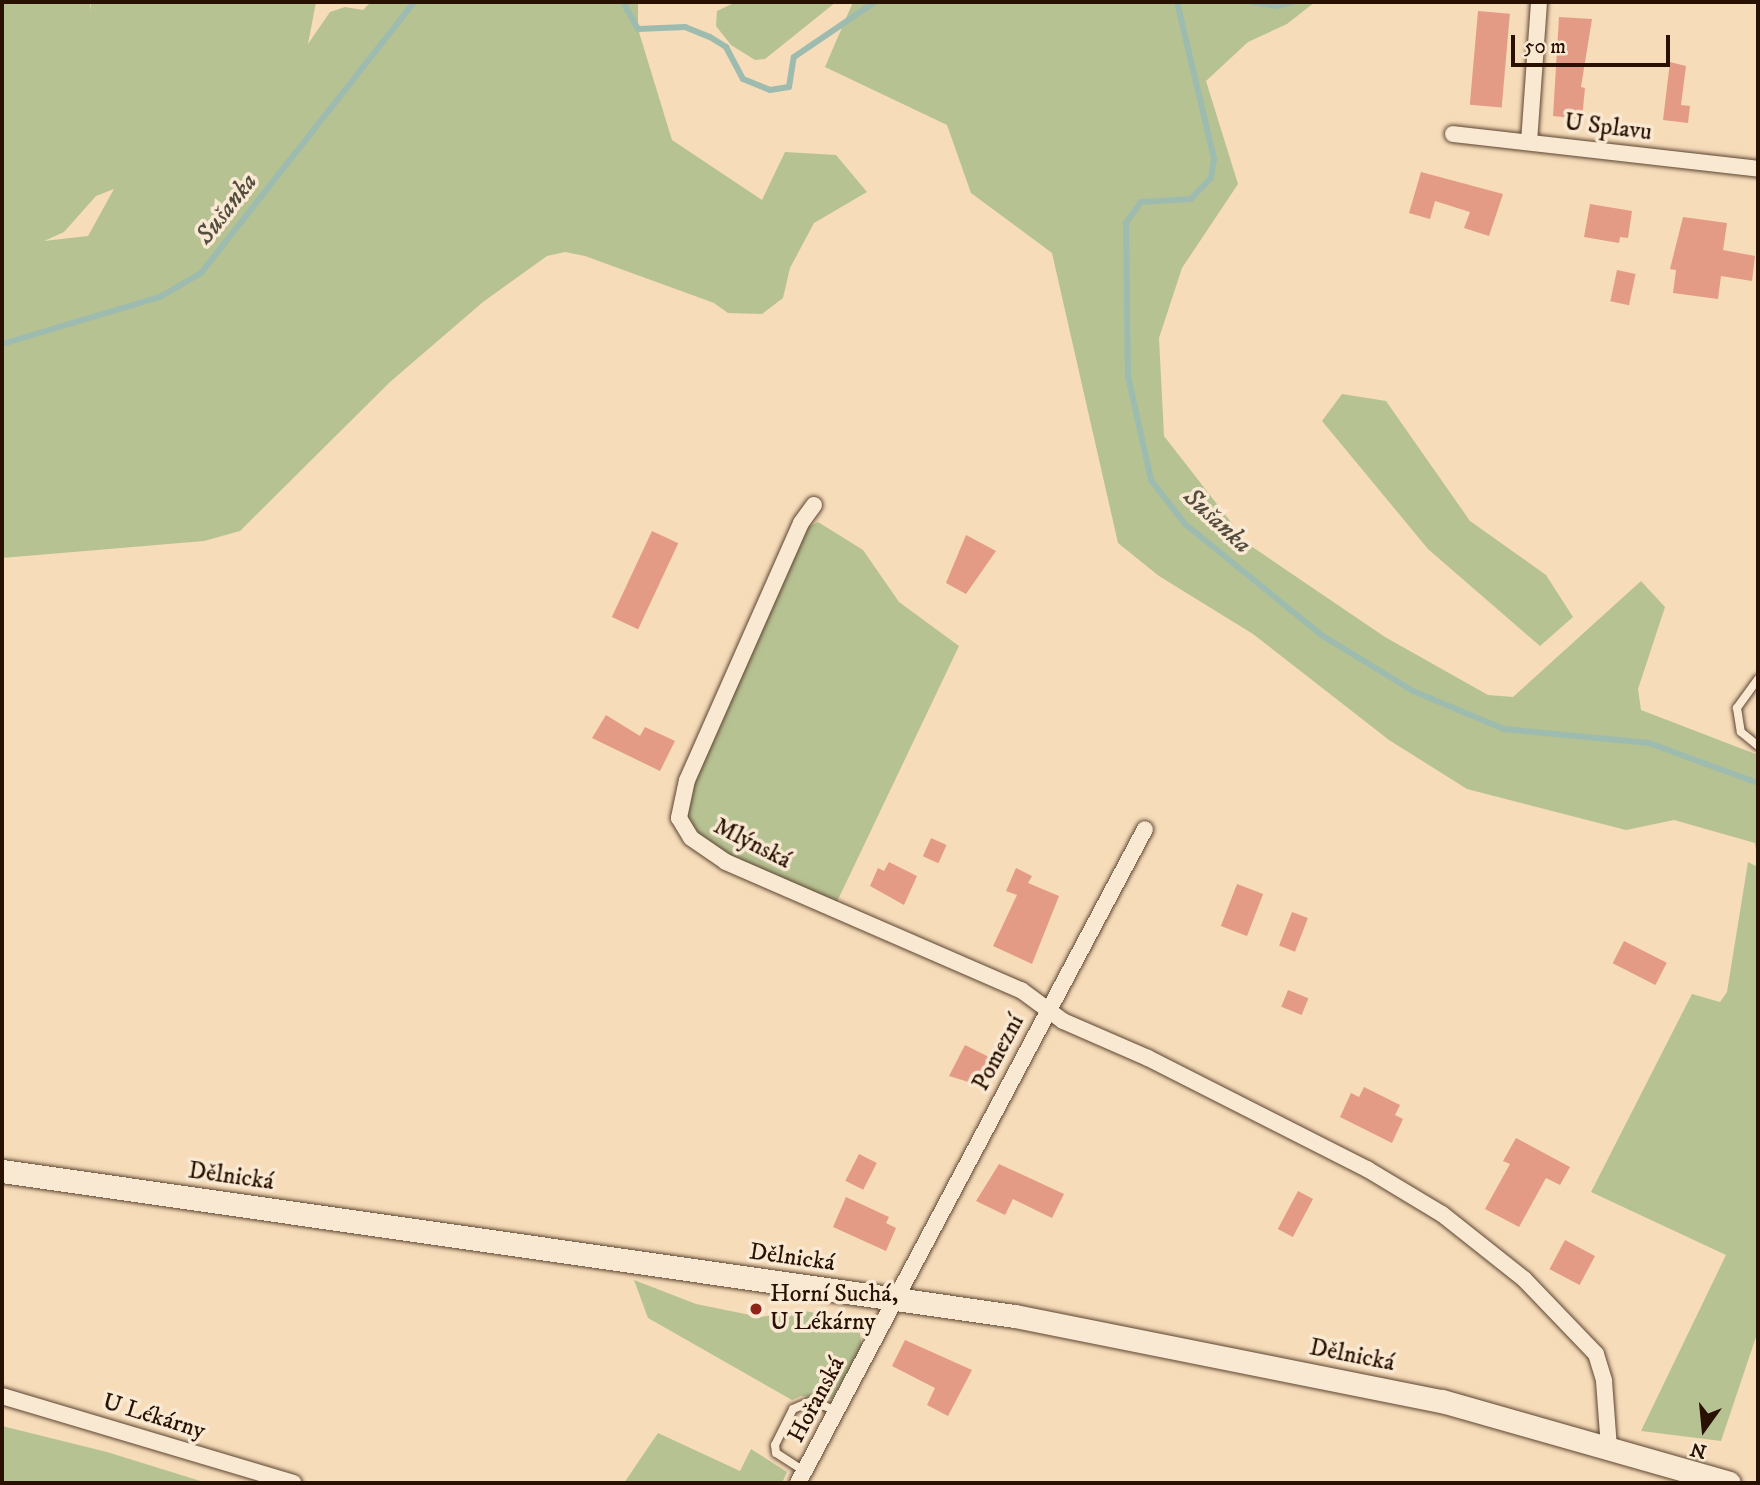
<!DOCTYPE html>
<html>
<head>
<meta charset="utf-8">
<style>
  body { margin:0 }
  #map { position:relative; width:1760px; height:1485px; overflow:hidden; background:#f6dcb9; font-family:"IM FELL DW Pica",serif }
  div>[style] { position:absolute }
  [style*='--x'] { left:calc(var(--x)*1px); top:calc(var(--y)*1px); width:calc(var(--w)*1px); rotate:calc(var(--a)*1deg) }
  .green>* { inset:0; background:#b7c293 }
  .stream>* { height:6px; margin:-3px; padding:0 3px; transform-origin:3px; border-radius:3px; background:#9dbcaf }
  .building>* { inset:0; background:#e49b86; transform-origin:0 0 }
  .roads { filter:drop-shadow(0 0 2px #5c4430) drop-shadow(0 0 2px #5c4430) }
  .lane>* { height:8px; margin:-4px; padding:0 4px; transform-origin:4px; border-radius:4px; background:#f9e8d2 }
  .street>* { height:16px; margin:-8px; padding:0 8px; transform-origin:8px; border-radius:8px; background:#f9e8d2 }
  .secondary>* { height:23px; margin:-11.5px; padding:0 11.5px; transform-origin:11.5px; border-radius:11.5px; background:#f9e8d2 }
  .dots>* { width:19px; height:19px; translate:-50% -50%; box-sizing:border-box; border:4px solid #f9e8d2; border-radius:50% }
  span { translate:-50% -50%; white-space:nowrap; text-align:center; line-height:1.15; -webkit-text-stroke:7px #f9e8d2; paint-order:stroke }
  .street-label { font-size:24px; color:#291102 }
  .poi-label { font-size:24px; color:#291102 }
  .left { translate:0 -50%; text-align:left }
  .water-label { font-size:26px; color:#524d3f; font-style:italic }
  .frame { position:absolute; inset:0; border:4px solid #291102; pointer-events:none }
  .north { position:absolute; left:1669px; top:1394px; width:70px; height:70px; -webkit-text-stroke:5px #f9e8d2; paint-order:stroke; rotate:195deg; font-size:19px; font-weight:700; line-height:28px; text-align:center; color:#291102 }
  .north::after { content:''; display:block; margin:auto; width:24px; height:32px; background:#291102; clip-path:polygon(50% 0,100% 100%,50% 72%,0 100%) }
  .scale { position:absolute; left:1511px; top:35px; width:159px; height:32px; box-sizing:border-box; border:4px solid #291102; border-top:0; padding-left:9px; font-size:21px; line-height:24px; white-space:nowrap; color:#291102; -webkit-text-stroke:5px #f9e8d2; paint-order:stroke }
</style>
</head>
<body>
<div id="map">
  <div class="green">
    <i style="clip-path:polygon(evenodd,2px 2px,90px 2px,90px 11px,91px 2px,316px 2px,308px 44px,330px 12px,345px 7px,363px 10px,371px 2px,638px 2px,638px 29px,672px 140px,762px 200px,785px 152px,836px 155px,867px 192px,814px 223px,790px 268px,783px 298px,762px 314px,728px 313px,714px 303px,585px 256px,565px 252px,547px 256px,483px 302px,390px 382px,240px 531px,204px 541px,2px 558px,2px 2px,114px 189px,88px 236px,44px 241px,64px 232px,96px 196px,114px 189px)"></i>
    <i style="clip-path:polygon(736px 2px,836px 2px,765px 59px,755px 60px,731px 45px,716px 26px,717px 11px)"></i>
    <i style="clip-path:polygon(853px 2px,1315px 2px,1287px 24px,1248px 42px,1206px 81px,1238px 184px,1182px 268px,1159px 338px,1164px 436px,1248px 544px,1385px 637px,1488px 695px,1513px 697px,1641px 581px,1665px 607px,1638px 689px,1641px 710px,1758px 755px,1758px 864px,1755px 843px,1674px 820px,1626px 830px,1467px 789px,1389px 740px,1253px 634px,1159px 576px,1118px 543px,1052px 253px,971px 193px,947px 125px,825px 67px)"></i>
    <i style="clip-path:polygon(1342px 394px,1386px 401px,1470px 521px,1546px 575px,1573px 617px,1540px 646px,1428px 549px,1322px 421px)"></i>
    <i style="clip-path:polygon(818px 522px,863px 550px,899px 602px,959px 646px,834px 908px,691px 838px,680px 799px,798px 532px)"></i>
    <i style="clip-path:polygon(1748px 862px,1758px 867px,1758px 1331px,1721px 1441px,1641px 1431px,1726px 1255px,1591px 1192px,1692px 994px,1720px 1002px,1727px 992px)"></i>
    <i style="clip-path:polygon(634px 1280px,696px 1304px,760px 1317px,804px 1311px,853px 1319px,859px 1328px,862px 1347px,832px 1399px,801px 1396px,792px 1400px,648px 1318px)"></i>
    <i style="clip-path:polygon(2px 1426px,107px 1452px,207px 1483px,2px 1483px)"></i>
    <i style="clip-path:polygon(658px 1433px,740px 1471px,751px 1449px,787px 1472px,782px 1483px,624px 1483px)"></i>
  </div>
  <div class="stream">
    <i style="--x:623;--y:2;--w:31;--a:61"></i>
    <i style="--x:638;--y:29;--w:47;--a:-2.4"></i>
    <i style="--x:685;--y:27;--w:27;--a:22"></i>
    <i style="--x:710;--y:37;--w:19;--a:32"></i>
    <i style="--x:726;--y:47;--w:36;--a:62"></i>
    <i style="--x:743;--y:79;--w:29;--a:22"></i>
    <i style="--x:770;--y:90;--w:19;--a:-9"></i>
    <i style="--x:789;--y:87;--w:30;--a:-81"></i>
    <i style="--x:794;--y:57;--w:98;--a:-34.2"></i>
    <i style="--x:1177;--y:2;--w:161;--a:76.7"></i>
    <i style="--x:1214;--y:159;--w:19;--a:99"></i>
    <i style="--x:1211;--y:178;--w:29;--a:134"></i>
    <i style="--x:1191;--y:199;--w:50;--a:176.6"></i>
    <i style="--x:1141;--y:202;--w:26;--a:126"></i>
    <i style="--x:1126;--y:223;--w:153;--a:89.3"></i>
    <i style="--x:1128;--y:376;--w:107;--a:77.5"></i>
    <i style="--x:1151;--y:480;--w:56;--a:52.3"></i>
    <i style="--x:1185;--y:524;--w:178;--a:39.1"></i>
    <i style="--x:1323;--y:636;--w:105;--a:31.4"></i>
    <i style="--x:1413;--y:691;--w:99;--a:22.7"></i>
    <i style="--x:1504;--y:729;--w:146;--a:5.5"></i>
    <i style="--x:1649;--y:743;--w:116;--a:20.2"></i>
    <i style="--x:1252;--y:2;--w:24;--a:9"></i>
    <i style="--x:1276;--y:6;--w:17;--a:-13"></i>
    <i style="--x:2;--y:344;--w:165;--a:-16.6"></i>
    <i style="--x:160;--y:297;--w:48;--a:-30.3"></i>
    <i style="--x:201;--y:273;--w:345;--a:-51.8"></i>
  </div>
  <div class="building">
    <i style="left:1478px;top:11px;width:32px;height:94px;rotate:5deg"></i>
    <i style="clip-path:polygon(1559px 17px,1592px 19px,1581px 87px,1585px 88px,1582px 119px,1553px 116px)"></i>
    <i style="clip-path:polygon(1670px 62px,1686px 66px,1681px 105px,1690px 106px,1688px 123px,1663px 120px)"></i>
    <i style="clip-path:polygon(1421px 172px,1503px 194px,1489px 236px,1464px 228px,1470px 212px,1435px 201px,1430px 219px,1409px 213px)"></i>
    <i style="clip-path:polygon(1590px 204px,1632px 211px,1628px 238px,1620px 237px,1619px 243px,1584px 237px)"></i>
    <i style="clip-path:polygon(1683px 217px,1727px 223px,1723px 250px,1755px 256px,1752px 281px,1721px 276px,1718px 299px,1673px 293px,1676px 270px,1670px 269px)"></i>
    <i style="left:1617px;top:270px;width:19px;height:32px;rotate:12deg"></i>
    <i style="left:652px;top:531px;width:29px;height:95px;rotate:25deg"></i>
    <i style="clip-path:polygon(966px 535px,996px 551px,966px 594px,946px 583px)"></i>
    <i style="clip-path:polygon(606px 715px,640px 736px,645px 727px,675px 741px,660px 771px,592px 738px)"></i>
    <i style="left:931px;top:838px;width:17px;height:20px;rotate:24deg"></i>
    <i style="clip-path:polygon(889px 862px,917px 876px,904px 905px,870px 886px,878px 868px,884px 871px)"></i>
    <i style="clip-path:polygon(1016px 868px,1032px 876px,1028px 883px,1059px 896px,1032px 964px,993px 946px,1017px 895px,1006px 891px)"></i>
    <i style="left:1237px;top:884px;width:28px;height:45px;rotate:21deg"></i>
    <i style="left:1292px;top:912px;width:17px;height:36px;rotate:21deg"></i>
    <i style="left:1624px;top:941px;width:48px;height:25px;rotate:27deg"></i>
    <i style="left:1288px;top:990px;width:22px;height:18px;rotate:22deg"></i>
    <i style="clip-path:polygon(965px 1045px,989px 1057px,975px 1084px,949px 1076px)"></i>
    <i style="clip-path:polygon(1364px 1087px,1400px 1105px,1395px 1115px,1403px 1119px,1392px 1143px,1340px 1117px,1351px 1093px,1359px 1097px)"></i>
    <i style="clip-path:polygon(1516px 1138px,1570px 1167px,1560px 1185px,1546px 1178px,1519px 1227px,1485px 1209px,1510px 1164px,1503px 1161px)"></i>
    <i style="left:859px;top:1154px;width:20px;height:30px;rotate:27deg"></i>
    <i style="clip-path:polygon(999px 1164px,1064px 1194px,1052px 1218px,1013px 1199px,1005px 1215px,976px 1201px)"></i>
    <i style="left:1298px;top:1191px;width:17px;height:43px;rotate:28deg"></i>
    <i style="clip-path:polygon(846px 1197px,889px 1217px,886px 1223px,896px 1228px,886px 1251px,833px 1227px)"></i>
    <i style="left:1565px;top:1240px;width:34px;height:33px;rotate:28deg"></i>
    <i style="clip-path:polygon(905px 1340px,972px 1370px,948px 1416px,927px 1405px,935px 1388px,892px 1366px)"></i>
  </div>
  <div class="roads">
    <div class="lane">
      <i style="--x:1758;--y:679;--w:36;--a:126"></i>
      <i style="--x:1737;--y:708;--w:24;--a:81"></i>
      <i style="--x:1741;--y:732;--w:22;--a:39"></i>
      <i style="--x:804;--y:1471;--w:33;--a:-147"></i>
      <i style="--x:776;--y:1453;--w:8;--a:-97"></i>
      <i style="--x:775;--y:1445;--w:40;--a:-63.4"></i>
      <i style="--x:793;--y:1409;--w:21;--a:-23"></i>
      <i style="--x:812;--y:1401;--w:27;--a:22"></i>
    </div>
    <div class="street">
      <i style="--x:1453;--y:134;--w:307;--a:6.5"></i>
      <i style="--x:1529;--y:142;--w:140;--a:-85.9"></i>
      <i style="--x:814;--y:505;--w:22;--a:126"></i>
      <i style="--x:801;--y:523;--w:281;--a:113.9"></i>
      <i style="--x:687;--y:780;--w:39;--a:102"></i>
      <i style="--x:679;--y:818;--w:23;--a:59"></i>
      <i style="--x:691;--y:838;--w:42;--a:34.4"></i>
      <i style="--x:726;--y:862;--w:322;--a:23.5"></i>
      <i style="--x:1021;--y:990;--w:52;--a:36.4"></i>
      <i style="--x:1063;--y:1021;--w:93;--a:23.5"></i>
      <i style="--x:1148;--y:1058;--w:246;--a:26.9"></i>
      <i style="--x:1367;--y:1169;--w:87;--a:31"></i>
      <i style="--x:1442;--y:1214;--w:105;--a:38.4"></i>
      <i style="--x:1524;--y:1279;--w:104;--a:46.2"></i>
      <i style="--x:1596;--y:1354;--w:28;--a:73"></i>
      <i style="--x:1604;--y:1381;--w:66;--a:85.7"></i>
      <i style="--x:2;--y:1396;--w:304;--a:16.6"></i>
      <i style="--x:798;--y:1483;--w:740;--a:-62.05"></i>
    </div>
    <div class="secondary">
      <i style="--x:2;--y:1171;--w:1023;--a:8.15"></i>
      <i style="--x:1015;--y:1316;--w:435;--a:11.3"></i>
      <i style="--x:1442;--y:1401;--w:298;--a:15.9"></i>
    </div>
  </div>
  <div class="dots">
    <i style="left:756px;top:1309px;background:#8f2418"></i>
  </div>
  <div class="street-label">
    <span style="left:1608px;top:128px;rotate:7deg">U Splavu</span>
    <span style="left:752px;top:844px;rotate:27deg">Mlýnská</span>
    <span style="left:999px;top:1053px;rotate:-62deg">Pomezní</span>
    <span style="left:231px;top:1177px;rotate:8deg">Dělnická</span>
    <span style="left:792px;top:1258px;rotate:8deg">Dělnická</span>
    <span style="left:1352px;top:1356px;rotate:11deg">Dělnická</span>
    <span style="left:817px;top:1400px;rotate:-62deg">Hořanská</span>
    <span style="left:154px;top:1417px;rotate:17deg">U Lékárny</span>
  </div>
  <div class="poi-label">
    <span class="left" style="left:770px;top:1309px">Horní Suchá,<br>U Lékárny</span>
  </div>
  <div class="water-label">
    <span style="left:227px;top:209px;rotate:-52deg">Sušanka</span>
    <span style="left:1217px;top:521px;rotate:43deg">Sušanka</span>
  </div>
  <div class="frame"></div>
  <div class="north">N</div>
  <div class="scale">50 m</div>
</div>
</body>
</html>
